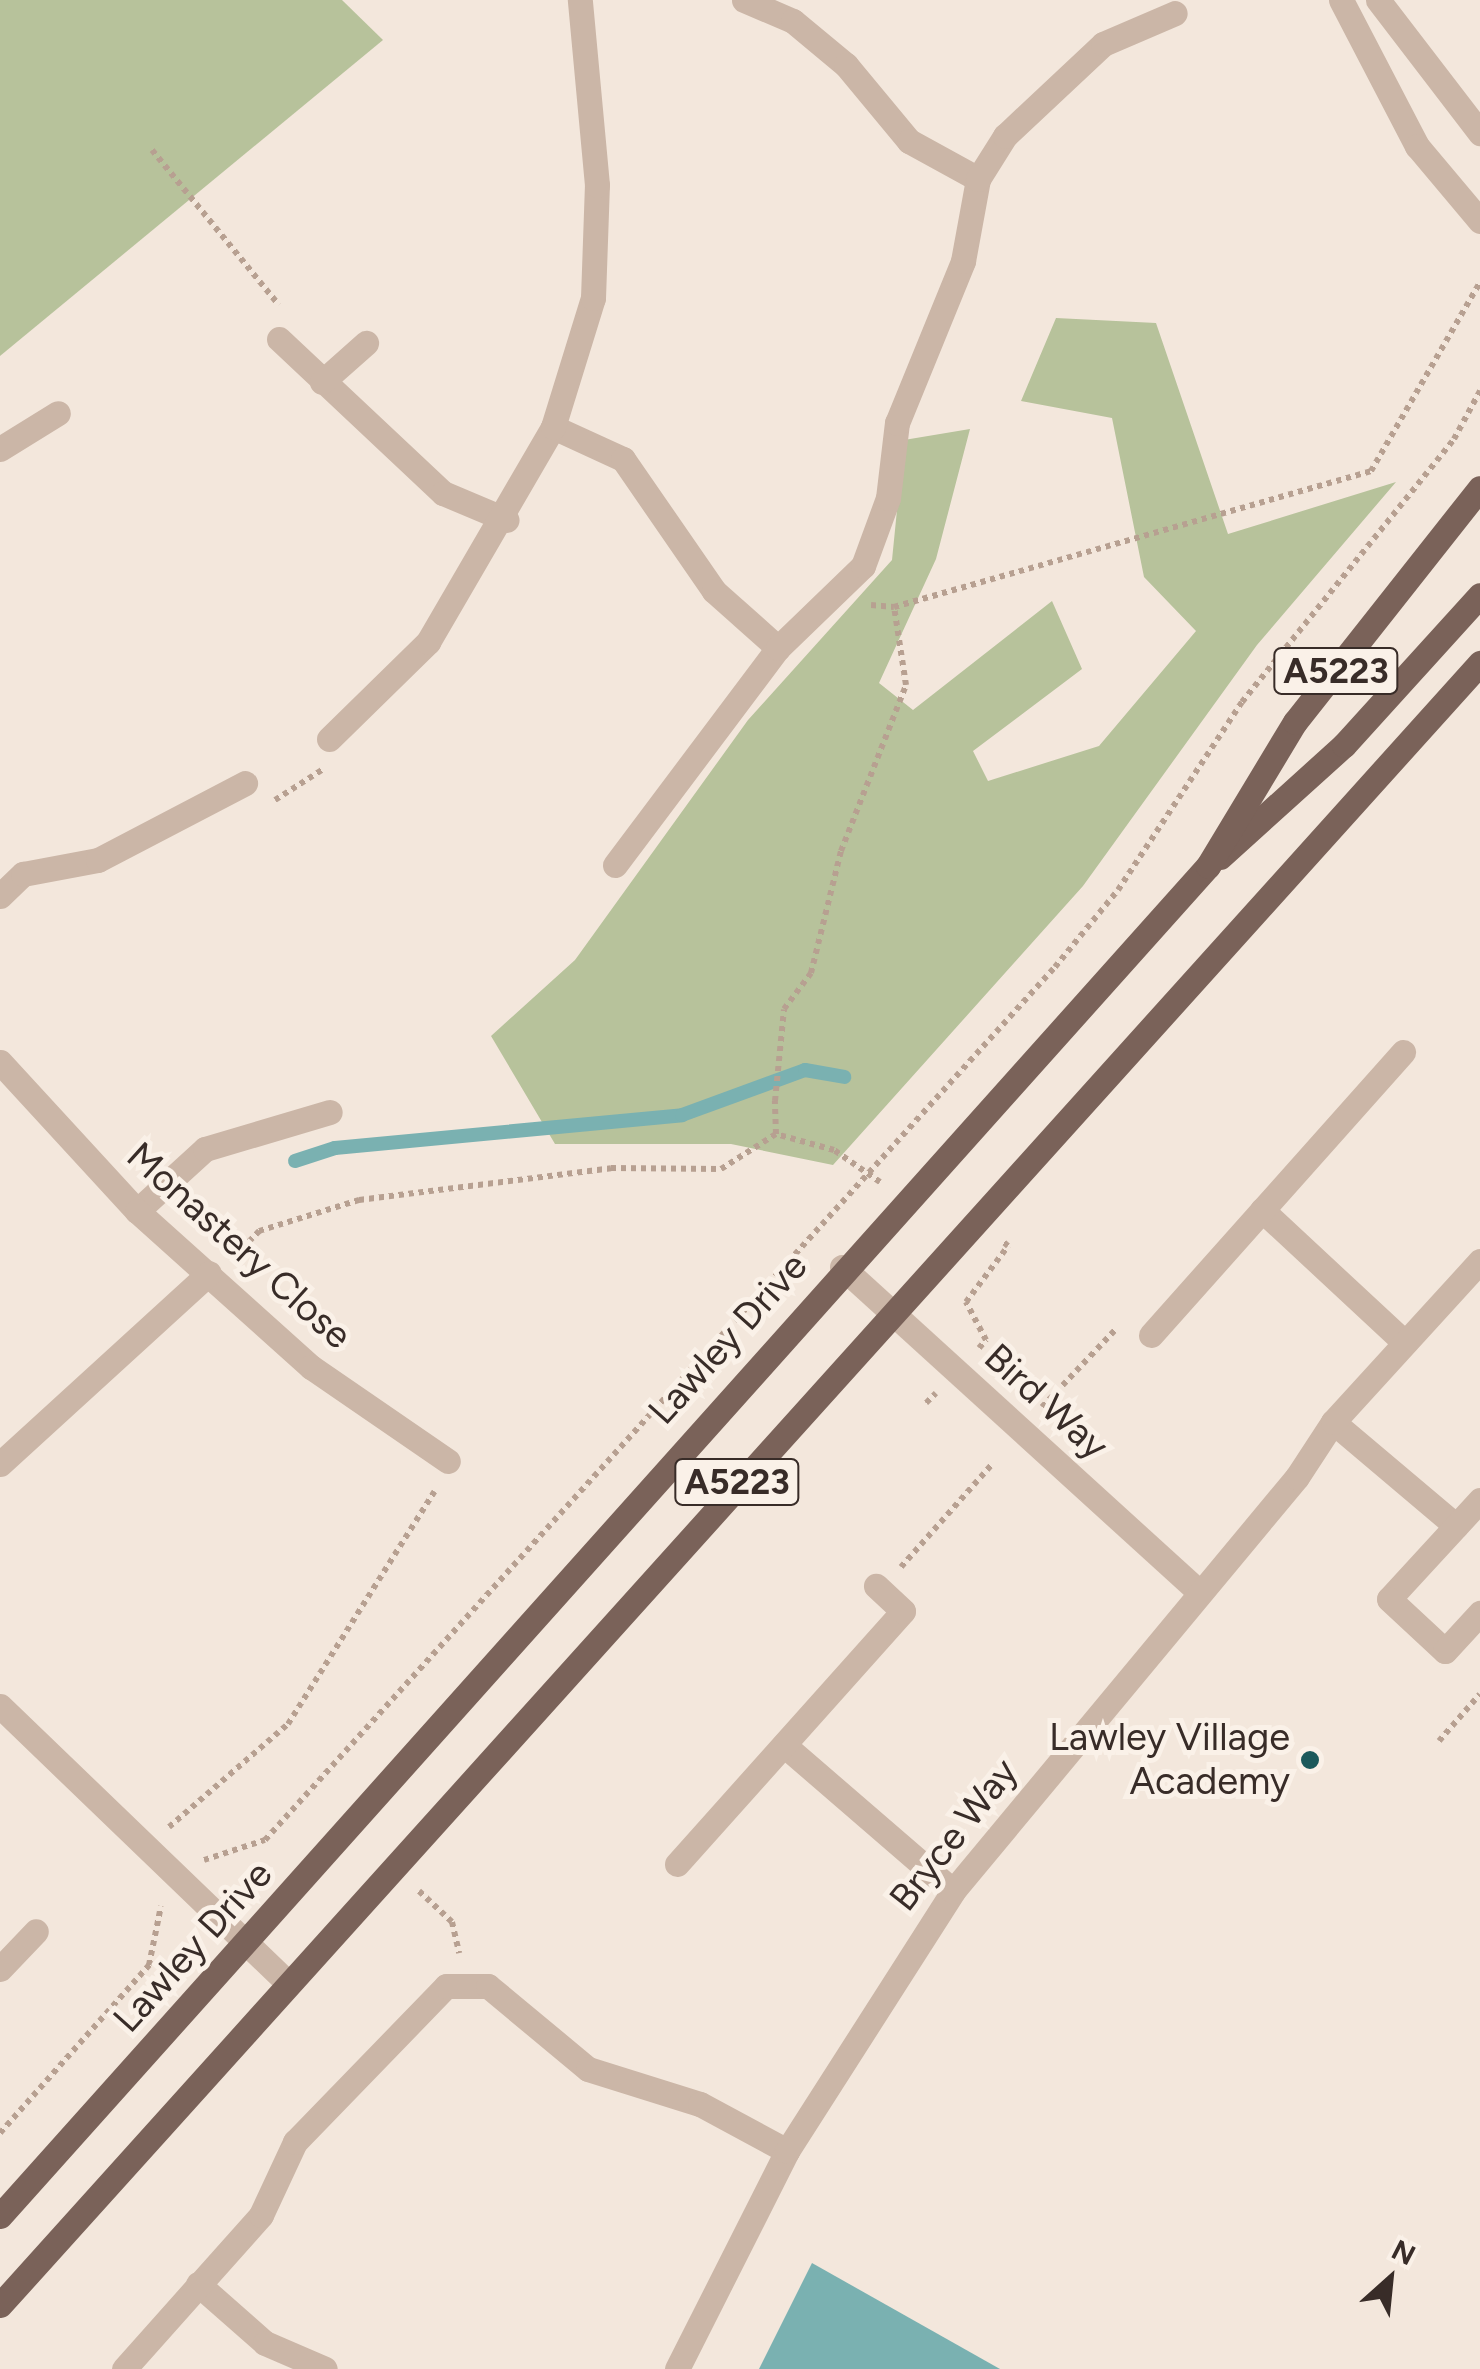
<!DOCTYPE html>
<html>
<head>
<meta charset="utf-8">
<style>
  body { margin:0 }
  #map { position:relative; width:1480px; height:2369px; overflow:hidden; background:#f3e7dc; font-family:Figtree,sans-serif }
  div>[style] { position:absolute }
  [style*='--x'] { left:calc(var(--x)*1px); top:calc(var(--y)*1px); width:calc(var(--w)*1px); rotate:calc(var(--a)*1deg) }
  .green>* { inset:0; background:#b7c29b }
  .water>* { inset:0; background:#7ab1b1 }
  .stream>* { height:14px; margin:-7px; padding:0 7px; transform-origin:7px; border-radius:7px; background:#7ab1b1 }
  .path>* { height:6px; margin-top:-3px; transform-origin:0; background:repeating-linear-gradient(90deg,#b7a091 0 5px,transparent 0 10px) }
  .lane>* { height:25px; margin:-12.5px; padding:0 12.5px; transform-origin:12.5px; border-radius:12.5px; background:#cbb6a7 }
  .street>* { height:25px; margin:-12.5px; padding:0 12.5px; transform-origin:12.5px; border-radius:12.5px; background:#cbb6a7 }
  .primary>* { height:25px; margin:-12.5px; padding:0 12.5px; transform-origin:12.5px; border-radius:12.5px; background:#7a6259 }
  .dots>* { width:28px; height:28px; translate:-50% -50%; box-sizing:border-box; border:5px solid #faf1e8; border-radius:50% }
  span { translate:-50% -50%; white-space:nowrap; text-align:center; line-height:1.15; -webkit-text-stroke:10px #faf1e8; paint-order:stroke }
  .shield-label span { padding:2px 8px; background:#faf1e8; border:2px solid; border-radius:8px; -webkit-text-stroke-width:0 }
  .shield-label { font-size:35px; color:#382c28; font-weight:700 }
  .street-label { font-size:38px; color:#382c28 }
  .poi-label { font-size:38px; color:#382c28 }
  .right { translate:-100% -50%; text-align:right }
  .north { position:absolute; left:1340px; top:2229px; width:100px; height:100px; -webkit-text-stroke:8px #faf1e8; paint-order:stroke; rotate:27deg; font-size:28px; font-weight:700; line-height:40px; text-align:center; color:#382c28 }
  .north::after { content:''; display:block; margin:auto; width:35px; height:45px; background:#382c28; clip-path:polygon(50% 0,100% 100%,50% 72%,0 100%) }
</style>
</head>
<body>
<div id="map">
  <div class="green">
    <i style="clip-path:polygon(0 0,342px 0,383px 40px,0 356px)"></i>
    <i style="clip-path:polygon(1056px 318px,1156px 323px,1228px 534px,1396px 482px,1257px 645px,1083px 886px,833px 1165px,731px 1144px,555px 1144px,491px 1036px,575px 960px,748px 720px,892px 560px,904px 440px,970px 429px,936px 559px,879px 683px,913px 710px,1052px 601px,1082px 669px,973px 751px,988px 781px,1099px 746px,1196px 631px,1144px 577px,1112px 418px,1021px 401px)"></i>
  </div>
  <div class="water">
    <i style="clip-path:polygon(812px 2263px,1000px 2369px,759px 2369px)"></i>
  </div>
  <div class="stream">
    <i style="--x:295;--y:1161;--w:42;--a:-18"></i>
    <i style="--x:335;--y:1148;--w:349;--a:-5.4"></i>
    <i style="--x:682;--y:1115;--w:131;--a:-20.1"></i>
    <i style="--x:805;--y:1070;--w:40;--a:10"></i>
  </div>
  <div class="path">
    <i style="--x:152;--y:150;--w:200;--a:50.7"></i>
    <i style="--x:871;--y:605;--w:23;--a:5"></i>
    <i style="--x:894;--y:607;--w:496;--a:-15.9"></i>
    <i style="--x:1371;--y:471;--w:218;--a:-60"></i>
    <i style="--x:275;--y:800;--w:56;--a:-32.6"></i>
    <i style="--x:880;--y:1182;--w:56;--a:-145.2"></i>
    <i style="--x:834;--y:1150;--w:60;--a:-164.6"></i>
    <i style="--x:776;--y:1134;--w:33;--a:-92"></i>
    <i style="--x:775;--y:1101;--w:92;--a:-84.4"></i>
    <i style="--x:784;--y:1009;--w:45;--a:-53.1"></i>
    <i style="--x:811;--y:973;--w:126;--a:-76.2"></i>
    <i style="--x:841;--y:851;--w:178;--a:-68.6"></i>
    <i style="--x:906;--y:685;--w:79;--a:-98.7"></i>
    <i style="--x:235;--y:1256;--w:35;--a:-46"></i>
    <i style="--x:259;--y:1231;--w:105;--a:-17.2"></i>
    <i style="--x:359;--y:1200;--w:254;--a:-7.2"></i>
    <i style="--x:611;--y:1168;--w:110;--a:0.5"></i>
    <i style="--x:721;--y:1169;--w:65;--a:-32.5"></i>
    <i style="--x:979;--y:1348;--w:11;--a:-49"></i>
    <i style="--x:986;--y:1340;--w:43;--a:-117.8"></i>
    <i style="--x:966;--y:1302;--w:70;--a:-53.1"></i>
    <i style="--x:1008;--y:1246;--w:9;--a:-139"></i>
    <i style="--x:926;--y:1403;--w:14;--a:-45"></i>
    <i style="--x:1042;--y:1407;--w:108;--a:-46.5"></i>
    <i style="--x:901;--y:1567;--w:139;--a:-48.5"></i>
    <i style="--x:1439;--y:1741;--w:62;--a:-48.9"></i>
    <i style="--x:169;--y:1827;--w:157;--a:-40.9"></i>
    <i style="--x:288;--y:1724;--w:275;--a:-57.8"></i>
    <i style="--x:204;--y:1860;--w:64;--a:-18.2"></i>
    <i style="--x:265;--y:1840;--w:1177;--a:-47.86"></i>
    <i style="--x:1055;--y:967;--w:99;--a:-50.7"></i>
    <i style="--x:1118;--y:890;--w:225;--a:-56.6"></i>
    <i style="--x:1242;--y:702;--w:338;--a:-51.1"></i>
    <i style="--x:1454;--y:439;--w:55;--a:-61.6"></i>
    <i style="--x:419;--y:1891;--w:45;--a:43.2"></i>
    <i style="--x:452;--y:1922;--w:32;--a:77"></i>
    <i style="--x:0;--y:2133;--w:225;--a:-48.4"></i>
    <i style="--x:149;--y:1965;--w:60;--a:-78.5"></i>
  </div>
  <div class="lane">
    <i style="--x:0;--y:449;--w:68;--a:-31.8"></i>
    <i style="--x:1262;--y:1210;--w:195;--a:42.9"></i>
    <i style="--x:137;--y:1211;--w:92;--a:-42.4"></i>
    <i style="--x:205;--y:1149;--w:130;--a:-16.5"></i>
    <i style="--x:1151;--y:1335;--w:379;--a:-48.3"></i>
    <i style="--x:1333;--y:1422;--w:161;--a:40.2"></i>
    <i style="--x:1480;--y:1500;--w:134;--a:132.6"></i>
    <i style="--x:1389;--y:1599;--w:76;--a:42.9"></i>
    <i style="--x:1445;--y:1651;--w:52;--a:-47.4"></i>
    <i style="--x:784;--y:1745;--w:223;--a:40.8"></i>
    <i style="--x:677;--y:1864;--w:339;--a:-48.2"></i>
    <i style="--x:903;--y:1611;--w:37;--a:-137"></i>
    <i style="--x:0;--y:1969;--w:52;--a:-46.5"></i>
  </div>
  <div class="street">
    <i style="--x:744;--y:0;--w:53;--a:23.2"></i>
    <i style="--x:793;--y:21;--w:69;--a:39.7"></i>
    <i style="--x:846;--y:65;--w:99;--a:50.3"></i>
    <i style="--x:909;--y:141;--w:79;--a:28.8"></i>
    <i style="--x:1341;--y:0;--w:165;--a:62.5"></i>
    <i style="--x:1417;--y:146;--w:98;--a:50"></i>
    <i style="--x:1378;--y:0;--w:168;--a:52.5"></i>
    <i style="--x:279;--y:339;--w:225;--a:43.2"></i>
    <i style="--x:443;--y:493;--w:69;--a:22.9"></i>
    <i style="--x:322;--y:382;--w:59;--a:-41.6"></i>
    <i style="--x:553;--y:427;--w:77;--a:24.6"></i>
    <i style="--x:623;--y:459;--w:160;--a:55.4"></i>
    <i style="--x:714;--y:591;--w:86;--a:41.7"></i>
    <i style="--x:329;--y:739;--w:139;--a:-44.4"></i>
    <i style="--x:428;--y:642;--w:249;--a:-59.8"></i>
    <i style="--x:553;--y:427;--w:135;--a:-72.8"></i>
    <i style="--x:593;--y:298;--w:113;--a:-88"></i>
    <i style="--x:597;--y:185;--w:186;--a:-95.3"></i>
    <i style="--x:615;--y:865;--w:271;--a:-53.1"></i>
    <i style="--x:778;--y:648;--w:118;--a:-44"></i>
    <i style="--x:863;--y:566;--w:72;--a:-69.8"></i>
    <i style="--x:888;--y:498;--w:76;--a:-83.2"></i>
    <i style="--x:897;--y:423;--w:175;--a:-67.8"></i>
    <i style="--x:963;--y:261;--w:83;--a:-79.6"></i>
    <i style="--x:978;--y:179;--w:51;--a:-57.9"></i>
    <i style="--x:1005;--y:136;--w:134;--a:-43.2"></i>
    <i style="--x:1103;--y:44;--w:78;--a:-23.3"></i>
    <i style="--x:0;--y:896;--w:32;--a:-44"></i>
    <i style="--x:23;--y:874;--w:76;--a:-10.6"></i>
    <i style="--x:98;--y:860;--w:166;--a:-27.6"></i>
    <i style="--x:0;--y:1062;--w:202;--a:47.4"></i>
    <i style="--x:137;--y:1211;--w:234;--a:41.9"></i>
    <i style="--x:311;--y:1367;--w:166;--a:34.5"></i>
    <i style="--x:842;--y:1267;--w:483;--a:42.3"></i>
    <i style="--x:0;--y:1464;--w:283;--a:-42.4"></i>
    <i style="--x:0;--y:1706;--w:400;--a:43.9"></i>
    <i style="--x:198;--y:2284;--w:89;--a:41.4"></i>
    <i style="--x:265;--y:2343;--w:65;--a:23.4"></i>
    <i style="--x:124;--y:2369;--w:206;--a:-48.3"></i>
    <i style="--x:261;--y:2215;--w:81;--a:-65"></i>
    <i style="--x:295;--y:2142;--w:217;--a:-45.9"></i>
    <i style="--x:446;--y:1986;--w:42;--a:0"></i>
    <i style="--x:488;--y:1986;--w:130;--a:39.7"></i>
    <i style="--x:588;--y:2069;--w:117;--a:17.4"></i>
    <i style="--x:700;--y:2104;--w:99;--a:28.4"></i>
    <i style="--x:677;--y:2369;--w:244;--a:-63.2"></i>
    <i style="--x:787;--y:2151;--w:308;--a:-57.4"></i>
    <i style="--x:953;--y:1891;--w:538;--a:-50.28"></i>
    <i style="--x:1297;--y:1477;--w:66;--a:-56.8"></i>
    <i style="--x:1333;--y:1422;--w:218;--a:-47.6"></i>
  </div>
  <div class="primary">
    <i style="--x:1220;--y:857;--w:167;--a:-42.1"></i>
    <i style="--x:1344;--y:745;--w:202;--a:-47.8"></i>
    <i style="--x:0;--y:2216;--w:1812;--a:-48.18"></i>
    <i style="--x:1208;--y:866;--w:168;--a:-58.9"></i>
    <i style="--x:1295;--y:722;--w:298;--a:-51.7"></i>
    <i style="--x:0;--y:2305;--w:2211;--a:-47.97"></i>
  </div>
  <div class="dots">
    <i style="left:1310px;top:1760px;background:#1c595b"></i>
  </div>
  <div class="shield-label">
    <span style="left:1336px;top:671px">A5223</span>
    <span style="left:737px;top:1482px">A5223</span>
  </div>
  <div class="street-label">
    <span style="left:239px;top:1246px;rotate:42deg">Monastery Close</span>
    <span style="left:728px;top:1339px;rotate:-48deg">Lawley Drive</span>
    <span style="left:1046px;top:1402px;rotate:42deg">Bird Way</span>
    <span style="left:954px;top:1835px;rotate:-52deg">Bryce Way</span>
    <span style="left:193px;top:1947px;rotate:-48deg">Lawley Drive</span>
  </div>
  <div class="poi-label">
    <span class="right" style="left:1290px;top:1760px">Lawley Village<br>Academy</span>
  </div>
  <div class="north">N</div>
</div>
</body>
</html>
